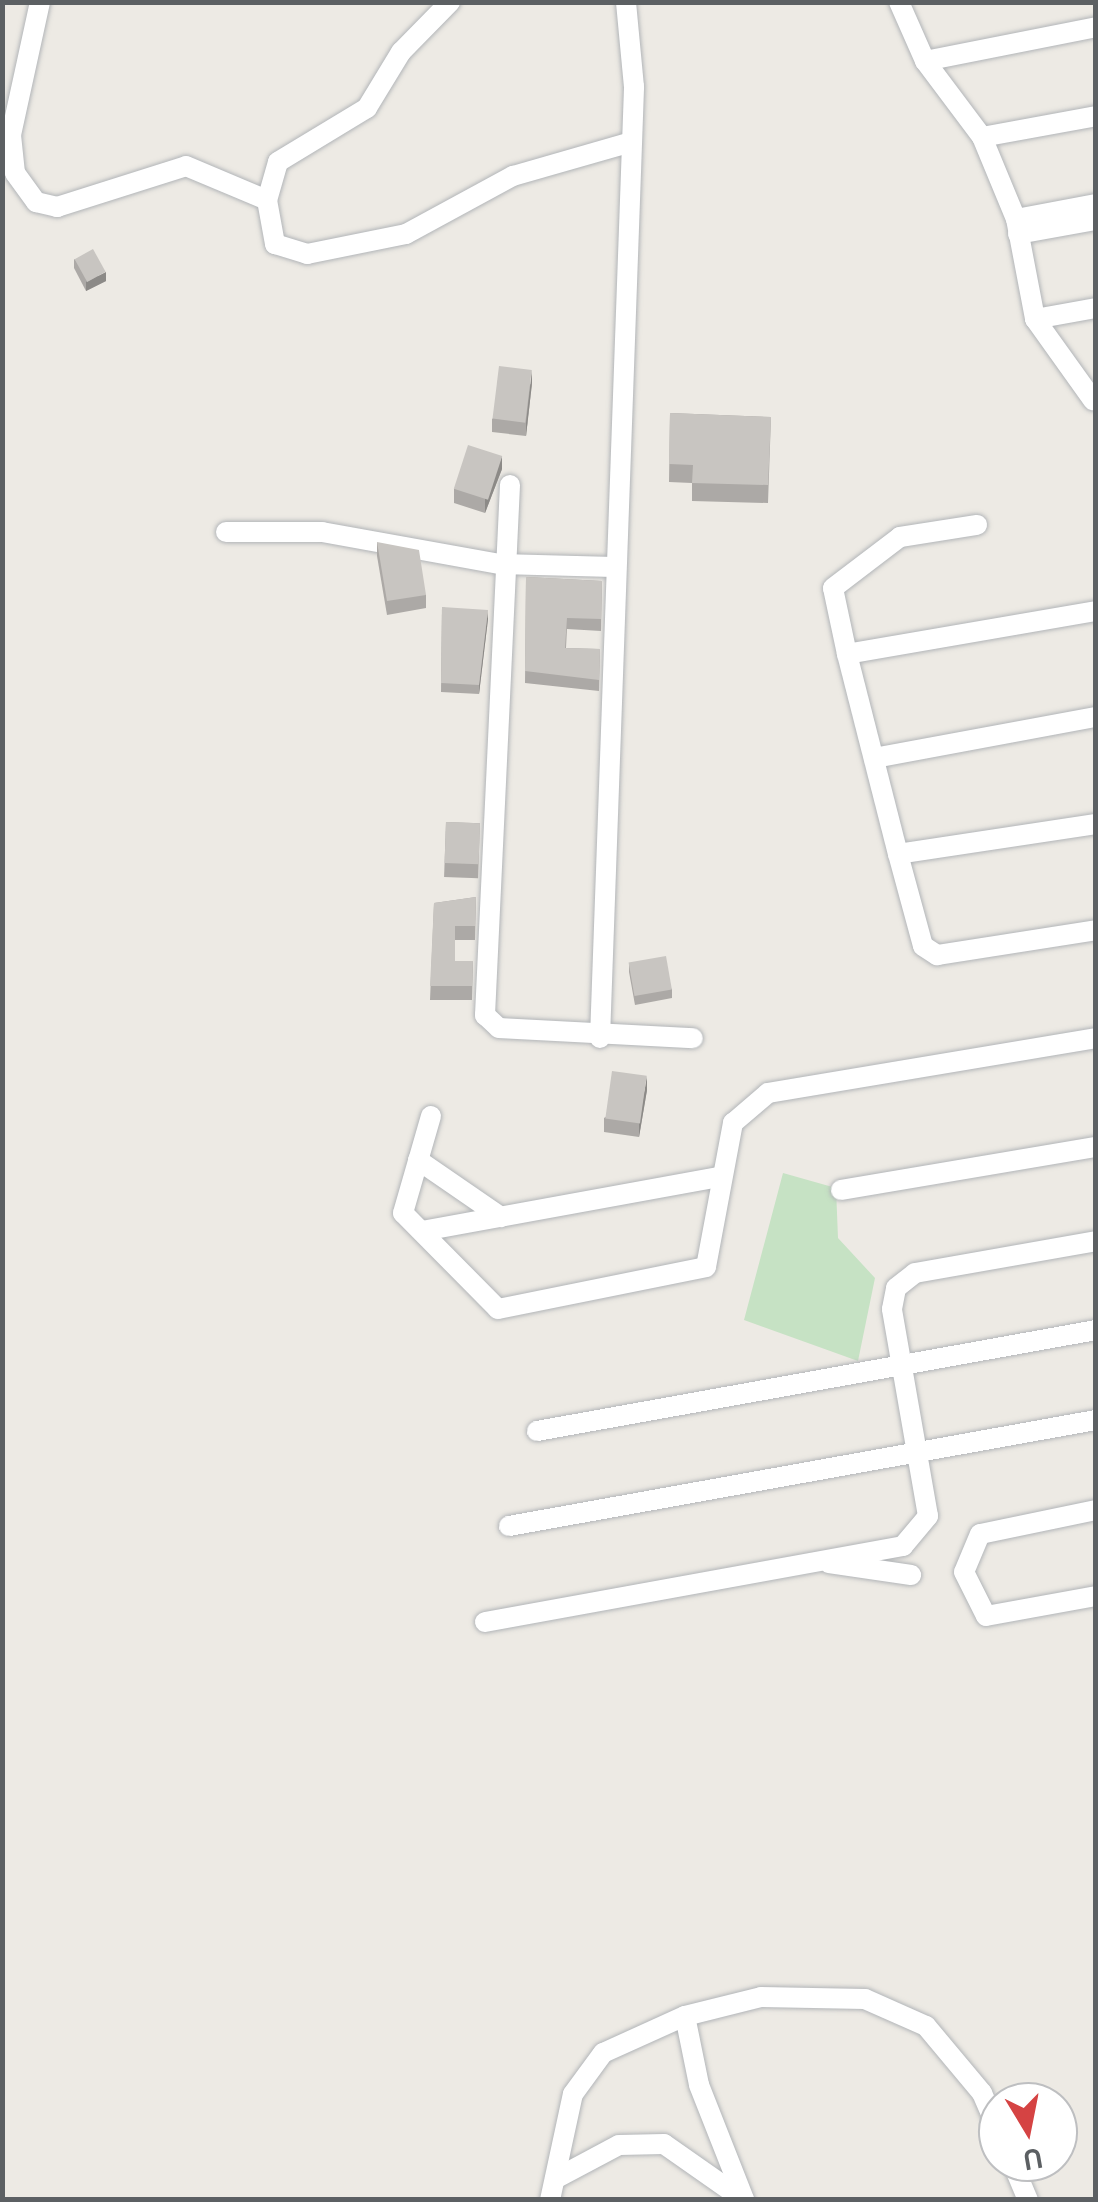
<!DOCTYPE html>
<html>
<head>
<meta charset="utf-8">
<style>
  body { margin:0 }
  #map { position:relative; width:1098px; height:2202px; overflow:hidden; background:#edeae4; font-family:"Space Grotesk",sans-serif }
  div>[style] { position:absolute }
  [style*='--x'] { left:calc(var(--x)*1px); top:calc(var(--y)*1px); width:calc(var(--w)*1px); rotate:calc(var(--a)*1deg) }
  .green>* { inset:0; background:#c6e2c4 }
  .roads { filter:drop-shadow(0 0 2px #b2b5b8) drop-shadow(0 0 2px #b2b5b8) }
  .street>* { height:20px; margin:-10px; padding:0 10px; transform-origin:10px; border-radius:10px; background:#fff }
  .wall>* { inset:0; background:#aca9a6; transform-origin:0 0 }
  .shaded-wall>* { inset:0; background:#8c8a87 }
  .building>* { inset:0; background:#c8c5c1; transform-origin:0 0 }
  span { translate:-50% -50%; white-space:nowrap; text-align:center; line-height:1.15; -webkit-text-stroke:8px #fff; paint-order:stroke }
  .frame { position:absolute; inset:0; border:5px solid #5c6063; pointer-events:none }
  .north { position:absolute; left:978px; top:2082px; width:100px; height:100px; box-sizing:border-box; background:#fff; border:2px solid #bebfc1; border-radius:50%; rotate:170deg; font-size:28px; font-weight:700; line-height:40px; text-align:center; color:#5c6063 }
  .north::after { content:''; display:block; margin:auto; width:35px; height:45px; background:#d54343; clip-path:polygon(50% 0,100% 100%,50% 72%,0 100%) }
</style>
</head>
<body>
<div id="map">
  <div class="green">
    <i style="clip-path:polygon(783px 1173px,836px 1188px,838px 1238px,875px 1278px,858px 1361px,744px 1320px)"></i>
  </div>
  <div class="roads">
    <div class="street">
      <i style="--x:40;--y:2;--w:136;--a:102.3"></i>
      <i style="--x:11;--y:135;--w:38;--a:84"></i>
      <i style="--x:15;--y:173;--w:36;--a:54"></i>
      <i style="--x:36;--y:202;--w:22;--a:13"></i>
      <i style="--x:57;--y:207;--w:135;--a:-17.6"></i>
      <i style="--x:186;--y:166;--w:88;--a:22.8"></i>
      <i style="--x:450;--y:2;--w:70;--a:134.4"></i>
      <i style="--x:401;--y:52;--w:66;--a:121.3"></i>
      <i style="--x:367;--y:108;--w:104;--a:148.8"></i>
      <i style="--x:278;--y:162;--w:40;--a:106"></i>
      <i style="--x:267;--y:200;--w:45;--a:79.7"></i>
      <i style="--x:275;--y:244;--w:34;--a:17"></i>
      <i style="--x:307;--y:254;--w:101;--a:-11.4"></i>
      <i style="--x:406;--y:234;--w:122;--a:-28.5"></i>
      <i style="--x:513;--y:176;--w:120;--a:-16"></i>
      <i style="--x:899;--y:2;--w:64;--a:66.2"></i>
      <i style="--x:925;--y:61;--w:95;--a:53.1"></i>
      <i style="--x:982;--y:137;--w:89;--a:67.5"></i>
      <i style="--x:1016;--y:219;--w:102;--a:79.2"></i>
      <i style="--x:1035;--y:319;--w:100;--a:54.4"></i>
      <i style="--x:925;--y:61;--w:174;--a:-11.2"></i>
      <i style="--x:982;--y:137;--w:116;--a:-10.4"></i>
      <i style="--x:1016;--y:219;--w:81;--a:-10.6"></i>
      <i style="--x:1018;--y:234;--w:79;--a:-10.2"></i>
      <i style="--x:1035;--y:319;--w:62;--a:-10.2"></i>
      <i style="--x:510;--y:485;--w:531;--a:92.7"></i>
      <i style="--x:485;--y:1015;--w:19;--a:43"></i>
      <i style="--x:499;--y:1028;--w:194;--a:3"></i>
      <i style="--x:226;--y:532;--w:96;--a:0"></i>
      <i style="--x:322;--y:532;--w:181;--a:10.2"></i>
      <i style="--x:500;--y:564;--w:114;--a:1.5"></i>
      <i style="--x:847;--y:654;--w:67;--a:-102"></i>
      <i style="--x:833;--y:588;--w:84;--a:-37.3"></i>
      <i style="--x:900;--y:537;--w:78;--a:-8.9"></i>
      <i style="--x:874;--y:758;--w:226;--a:-10.5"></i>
      <i style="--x:1096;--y:824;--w:200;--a:171.4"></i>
      <i style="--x:898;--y:854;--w:95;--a:74.8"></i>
      <i style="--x:923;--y:946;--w:17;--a:33"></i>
      <i style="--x:937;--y:955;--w:161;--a:-8.9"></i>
      <i style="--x:898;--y:854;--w:206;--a:-104.3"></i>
      <i style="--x:847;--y:654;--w:253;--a:-9.8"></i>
      <i style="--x:600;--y:1038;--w:952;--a:-87.95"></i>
      <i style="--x:634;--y:87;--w:85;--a:-95.4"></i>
      <i style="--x:431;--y:1116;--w:101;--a:106.1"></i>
      <i style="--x:403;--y:1213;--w:135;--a:45.3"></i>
      <i style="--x:498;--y:1309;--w:212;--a:-11.4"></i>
      <i style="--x:706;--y:1267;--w:147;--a:-79.4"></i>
      <i style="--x:733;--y:1123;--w:46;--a:-40.6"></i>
      <i style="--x:768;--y:1093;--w:333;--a:-9.5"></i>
      <i style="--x:418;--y:1160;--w:101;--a:34.5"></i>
      <i style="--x:841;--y:1190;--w:259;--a:-9.6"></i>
      <i style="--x:422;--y:1231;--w:302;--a:-10.3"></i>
      <i style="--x:537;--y:1431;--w:568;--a:-10.24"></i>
      <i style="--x:1096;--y:1510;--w:118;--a:168.3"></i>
      <i style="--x:980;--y:1534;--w:41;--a:112.8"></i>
      <i style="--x:964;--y:1572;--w:49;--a:63.4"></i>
      <i style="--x:986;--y:1616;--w:112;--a:-10.3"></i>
      <i style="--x:509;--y:1526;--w:596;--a:-10.24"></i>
      <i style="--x:829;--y:1563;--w:83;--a:8.3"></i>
      <i style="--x:485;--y:1622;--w:425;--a:-10.3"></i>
      <i style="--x:903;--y:1546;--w:39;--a:-50"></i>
      <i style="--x:928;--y:1516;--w:210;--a:-99.9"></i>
      <i style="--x:892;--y:1309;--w:21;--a:-79"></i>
      <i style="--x:896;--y:1288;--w:24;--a:-38"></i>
      <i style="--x:915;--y:1273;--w:184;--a:-10"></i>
      <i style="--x:685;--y:2016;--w:70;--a:78.5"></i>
      <i style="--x:699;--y:2085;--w:123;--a:68.5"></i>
      <i style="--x:1012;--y:2162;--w:41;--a:67.2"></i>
      <i style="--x:555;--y:2179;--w:72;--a:-28"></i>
      <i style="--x:619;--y:2145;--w:45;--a:-1.3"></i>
      <i style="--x:664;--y:2144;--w:98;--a:35"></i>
      <i style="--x:550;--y:2200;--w:108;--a:-77.8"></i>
      <i style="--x:573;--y:2094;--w:51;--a:-53.8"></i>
      <i style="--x:603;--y:2053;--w:90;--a:-24.3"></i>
      <i style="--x:685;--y:2016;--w:78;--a:-14"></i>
      <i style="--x:761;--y:1997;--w:104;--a:1.1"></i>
      <i style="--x:865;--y:1999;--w:67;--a:23.9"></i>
      <i style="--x:926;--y:2026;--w:87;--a:50.1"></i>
      <i style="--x:982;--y:2093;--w:40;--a:66.6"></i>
    </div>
  </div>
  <div class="wall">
    <i style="clip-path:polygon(74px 259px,106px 281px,86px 291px,74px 268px)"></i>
    <i style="clip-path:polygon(532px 383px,526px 436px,492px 432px,492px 419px)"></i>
    <i style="clip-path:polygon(670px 413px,771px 417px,768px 503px,692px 501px,692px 483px,669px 482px)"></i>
    <i style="clip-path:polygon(502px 469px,485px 513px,454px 503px,454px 489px)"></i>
    <i style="clip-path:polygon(377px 542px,426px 595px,426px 608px,387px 615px,377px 556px)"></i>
    <i style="clip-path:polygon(526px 577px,602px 581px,601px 631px,567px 629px,566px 648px,600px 649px,599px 691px,525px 683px)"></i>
    <i style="clip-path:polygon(442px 607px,488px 619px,479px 694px,441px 692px)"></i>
    <i style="left:446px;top:822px;width:34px;height:55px;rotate:2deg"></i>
    <i style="clip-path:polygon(476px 897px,475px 940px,455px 940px,455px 961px,473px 961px,472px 1000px,430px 1000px,434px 903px)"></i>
    <i style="clip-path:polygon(629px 963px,672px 989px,672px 998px,635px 1005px,629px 972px)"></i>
    <i style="clip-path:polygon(647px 1090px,639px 1137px,604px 1132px,604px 1118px)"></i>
  </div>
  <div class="shaded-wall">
    <i style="clip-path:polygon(106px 272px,106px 281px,86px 291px,86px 282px)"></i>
    <i style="clip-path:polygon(532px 370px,532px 383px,526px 436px,526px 423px)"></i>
    <i style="clip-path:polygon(502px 456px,502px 469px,485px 513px,485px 499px)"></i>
    <i style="clip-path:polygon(488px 610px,488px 619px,479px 694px,479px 685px)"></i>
    <i style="clip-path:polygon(647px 1076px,647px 1090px,639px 1137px,639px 1123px)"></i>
  </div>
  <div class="building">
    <i style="left:93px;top:249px;width:26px;height:21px;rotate:61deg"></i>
    <i style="left:499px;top:366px;width:33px;height:53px;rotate:7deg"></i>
    <i style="clip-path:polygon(670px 413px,771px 417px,768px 485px,692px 483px,693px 465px,669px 464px)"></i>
    <i style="left:468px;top:445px;width:36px;height:46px;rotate:18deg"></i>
    <i style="clip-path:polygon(377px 542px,419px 550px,426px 595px,387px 601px)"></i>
    <i style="clip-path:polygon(526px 577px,602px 581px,601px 619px,567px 618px,565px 648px,600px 649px,599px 680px,525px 671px)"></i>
    <i style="clip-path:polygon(442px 607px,488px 610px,479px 685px,441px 683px)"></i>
    <i style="left:446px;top:822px;width:34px;height:41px;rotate:2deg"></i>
    <i style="clip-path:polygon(476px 897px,475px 926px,455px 926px,455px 961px,473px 961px,472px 986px,430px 986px,434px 903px)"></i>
    <i style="left:666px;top:956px;width:34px;height:38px;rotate:80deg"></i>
    <i style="left:612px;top:1071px;width:35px;height:48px;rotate:8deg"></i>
  </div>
  <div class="frame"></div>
  <div class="north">U</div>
</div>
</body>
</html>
